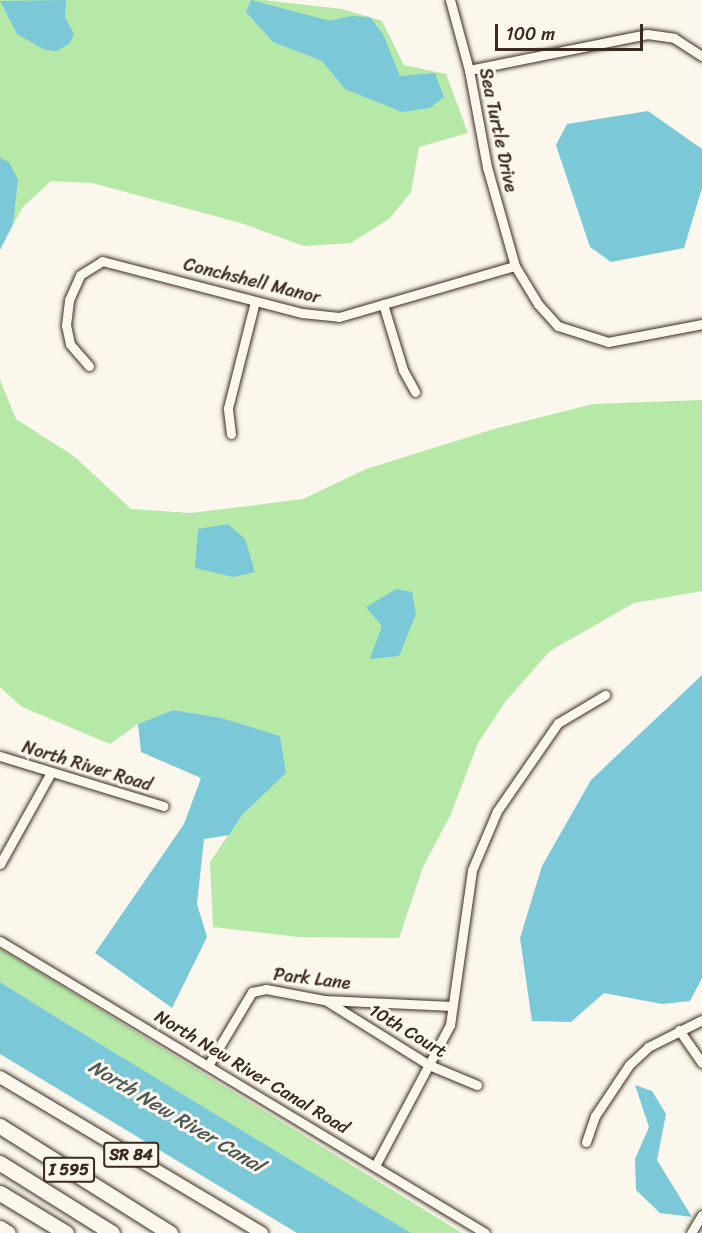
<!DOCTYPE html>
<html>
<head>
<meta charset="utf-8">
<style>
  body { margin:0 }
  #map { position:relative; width:702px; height:1233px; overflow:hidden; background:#fbf7ec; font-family:Sriracha,sans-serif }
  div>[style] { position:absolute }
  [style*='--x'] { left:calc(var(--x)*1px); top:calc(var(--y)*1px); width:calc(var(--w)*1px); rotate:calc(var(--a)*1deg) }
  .green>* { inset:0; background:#b6e8a8 }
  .water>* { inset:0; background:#7ac8d8 }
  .roads { filter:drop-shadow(0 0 2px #3b2a1e) drop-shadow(0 0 2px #3b2a1e) }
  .minor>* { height:9px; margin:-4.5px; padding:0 4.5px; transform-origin:4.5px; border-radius:4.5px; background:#fbf7ec }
  .major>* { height:12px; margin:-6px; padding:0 6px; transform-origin:6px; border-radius:6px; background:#fbf7ec }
  .highway>* { height:15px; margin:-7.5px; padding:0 7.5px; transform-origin:7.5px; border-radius:7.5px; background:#fbf7ec }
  span { translate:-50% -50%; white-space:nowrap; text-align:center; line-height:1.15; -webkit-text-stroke:6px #fbf7ec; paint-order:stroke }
  .shield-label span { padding:2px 4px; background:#fbf7ec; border:2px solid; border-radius:4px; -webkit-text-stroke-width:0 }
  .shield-label { font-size:16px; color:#3b2a1e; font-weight:700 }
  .street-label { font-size:18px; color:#3b2a1e }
  .water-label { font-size:20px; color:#4e5956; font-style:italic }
  .scale { position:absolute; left:495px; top:24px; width:148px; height:27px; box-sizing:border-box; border:3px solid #3b2a1e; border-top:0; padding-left:8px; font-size:18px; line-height:21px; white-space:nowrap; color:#3b2a1e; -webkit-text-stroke:4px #fbf7ec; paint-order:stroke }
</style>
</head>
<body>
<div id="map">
  <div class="green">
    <i style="clip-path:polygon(0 0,263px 0,342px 9px,382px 21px,404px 65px,446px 74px,468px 133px,419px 147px,411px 192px,390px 218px,351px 243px,304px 246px,241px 223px,92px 183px,51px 181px,22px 208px,0 249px)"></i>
    <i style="clip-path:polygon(0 380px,16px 419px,75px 457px,131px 509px,191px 513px,303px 499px,366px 469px,494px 429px,593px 404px,702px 400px,702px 591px,634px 603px,550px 651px,505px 702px,478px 743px,451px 814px,423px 867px,399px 938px,298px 937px,213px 927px,210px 862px,242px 815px,285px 773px,280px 736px,222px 718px,173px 710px,138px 724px,110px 744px,22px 707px,0 687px)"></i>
    <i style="clip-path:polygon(0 949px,19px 960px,462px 1233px,411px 1233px,69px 1025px,0 982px)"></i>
  </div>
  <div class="water">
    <i style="clip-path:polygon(66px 0,65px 17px,74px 34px,69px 44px,57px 51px,45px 50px,17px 34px,0 1px)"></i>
    <i style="clip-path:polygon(251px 0,330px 21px,350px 16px,370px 17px,383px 34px,400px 76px,435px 73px,444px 97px,430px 108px,402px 112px,345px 89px,322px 61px,273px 42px,246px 12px)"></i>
    <i style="clip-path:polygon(648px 111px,702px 149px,702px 188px,684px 248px,611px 262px,590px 247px,556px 145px,567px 124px)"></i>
    <i style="clip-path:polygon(0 158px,9px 162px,18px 180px,13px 224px,0 250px)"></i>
    <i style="clip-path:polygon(228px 524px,245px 539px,255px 572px,233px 577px,195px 568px,198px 529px)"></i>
    <i style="clip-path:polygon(396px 589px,412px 592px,416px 614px,399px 656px,370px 659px,382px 626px,366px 607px)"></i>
    <i style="clip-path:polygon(702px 675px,702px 978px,690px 1001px,662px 1004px,604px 993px,571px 1022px,532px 1021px,520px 938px,542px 866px,591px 780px)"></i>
    <i style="clip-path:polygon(173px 710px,222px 718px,280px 736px,286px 773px,242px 815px,229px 835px,204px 839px,197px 904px,207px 937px,172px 1008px,95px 953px,184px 824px,201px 778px,141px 752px,138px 724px)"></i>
    <i style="clip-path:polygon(0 982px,69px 1025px,411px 1233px,297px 1233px,0 1054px)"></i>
    <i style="clip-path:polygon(635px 1085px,652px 1091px,666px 1114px,657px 1160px,692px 1217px,660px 1213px,636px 1190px,635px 1159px,649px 1127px)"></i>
  </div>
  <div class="roads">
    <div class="minor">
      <i style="--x:450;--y:0;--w:73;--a:74.8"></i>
      <i style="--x:469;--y:70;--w:99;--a:79.5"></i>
      <i style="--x:487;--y:167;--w:103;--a:74.2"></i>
      <i style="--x:515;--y:266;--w:44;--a:58.8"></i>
      <i style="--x:538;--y:304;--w:30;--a:48"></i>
      <i style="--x:558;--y:326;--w:52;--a:17.7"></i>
      <i style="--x:608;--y:342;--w:96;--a:-10.8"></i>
      <i style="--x:469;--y:70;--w:182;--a:-11.4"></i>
      <i style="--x:647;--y:34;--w:27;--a:8"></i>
      <i style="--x:674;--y:38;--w:33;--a:33"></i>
      <i style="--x:383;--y:304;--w:69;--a:73.1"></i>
      <i style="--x:403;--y:370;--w:25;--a:61"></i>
      <i style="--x:89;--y:366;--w:29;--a:-131"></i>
      <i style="--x:70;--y:344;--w:19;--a:-102"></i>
      <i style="--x:66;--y:325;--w:25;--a:-83"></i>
      <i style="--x:69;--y:300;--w:27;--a:-66"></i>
      <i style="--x:80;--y:275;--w:26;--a:-32"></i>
      <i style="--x:102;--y:261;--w:207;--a:14.6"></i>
      <i style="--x:302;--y:313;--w:37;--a:6"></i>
      <i style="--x:339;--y:317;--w:183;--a:-16.2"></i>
      <i style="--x:231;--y:434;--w:26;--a:-97"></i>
      <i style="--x:228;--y:408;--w:110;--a:-75.8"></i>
      <i style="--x:0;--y:756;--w:171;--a:17"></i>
      <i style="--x:0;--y:864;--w:103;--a:-60.9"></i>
      <i style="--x:0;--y:941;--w:566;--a:31.05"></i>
      <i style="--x:325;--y:1000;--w:123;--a:32"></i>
      <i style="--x:429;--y:1065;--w:52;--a:22.6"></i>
      <i style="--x:679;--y:1030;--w:40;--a:55.1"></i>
      <i style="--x:209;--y:1064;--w:84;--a:-59.2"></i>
      <i style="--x:252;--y:992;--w:14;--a:-12"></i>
      <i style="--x:266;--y:989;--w:59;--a:10.7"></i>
      <i style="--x:324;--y:1000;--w:128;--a:2.7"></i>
      <i style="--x:586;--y:1142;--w:28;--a:-71"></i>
      <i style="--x:595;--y:1116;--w:61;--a:-56.3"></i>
      <i style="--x:629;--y:1065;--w:26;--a:-43"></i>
      <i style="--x:648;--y:1047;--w:60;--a:-26.6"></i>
      <i style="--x:375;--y:1166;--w:160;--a:-62"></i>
      <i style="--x:450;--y:1025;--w:157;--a:-81.9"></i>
      <i style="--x:472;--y:870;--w:64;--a:-67"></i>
      <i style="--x:497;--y:811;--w:107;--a:-55.3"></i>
      <i style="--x:558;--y:723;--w:55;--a:-30.8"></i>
      <i style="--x:691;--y:1233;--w:21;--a:-59"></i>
    </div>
    <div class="major">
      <i style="--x:0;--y:1077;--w:305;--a:30.8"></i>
    </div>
    <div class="highway">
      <i style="--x:0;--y:1126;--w:201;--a:32.2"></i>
      <i style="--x:0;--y:1163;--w:132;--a:32"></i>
      <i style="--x:0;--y:1193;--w:77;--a:31.2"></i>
      <i style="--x:0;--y:1228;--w:9;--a:32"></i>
    </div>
  </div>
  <div class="shield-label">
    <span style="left:131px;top:1155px">SR 84</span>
    <span style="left:69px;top:1170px">I 595</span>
  </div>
  <div class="street-label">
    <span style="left:498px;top:130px;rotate:78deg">Sea Turtle Drive</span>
    <span style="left:252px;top:281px;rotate:14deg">Conchshell Manor</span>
    <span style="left:87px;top:766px;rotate:17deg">North River Road</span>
    <span style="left:312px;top:979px;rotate:7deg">Park Lane</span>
    <span style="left:408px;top:1031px;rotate:31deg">10th Court</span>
    <span style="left:252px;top:1072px;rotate:31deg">North New River Canal Road</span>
  </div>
  <div class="water-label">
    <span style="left:176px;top:1116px;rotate:31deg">North New River Canal</span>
  </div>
  <div class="scale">100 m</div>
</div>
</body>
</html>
